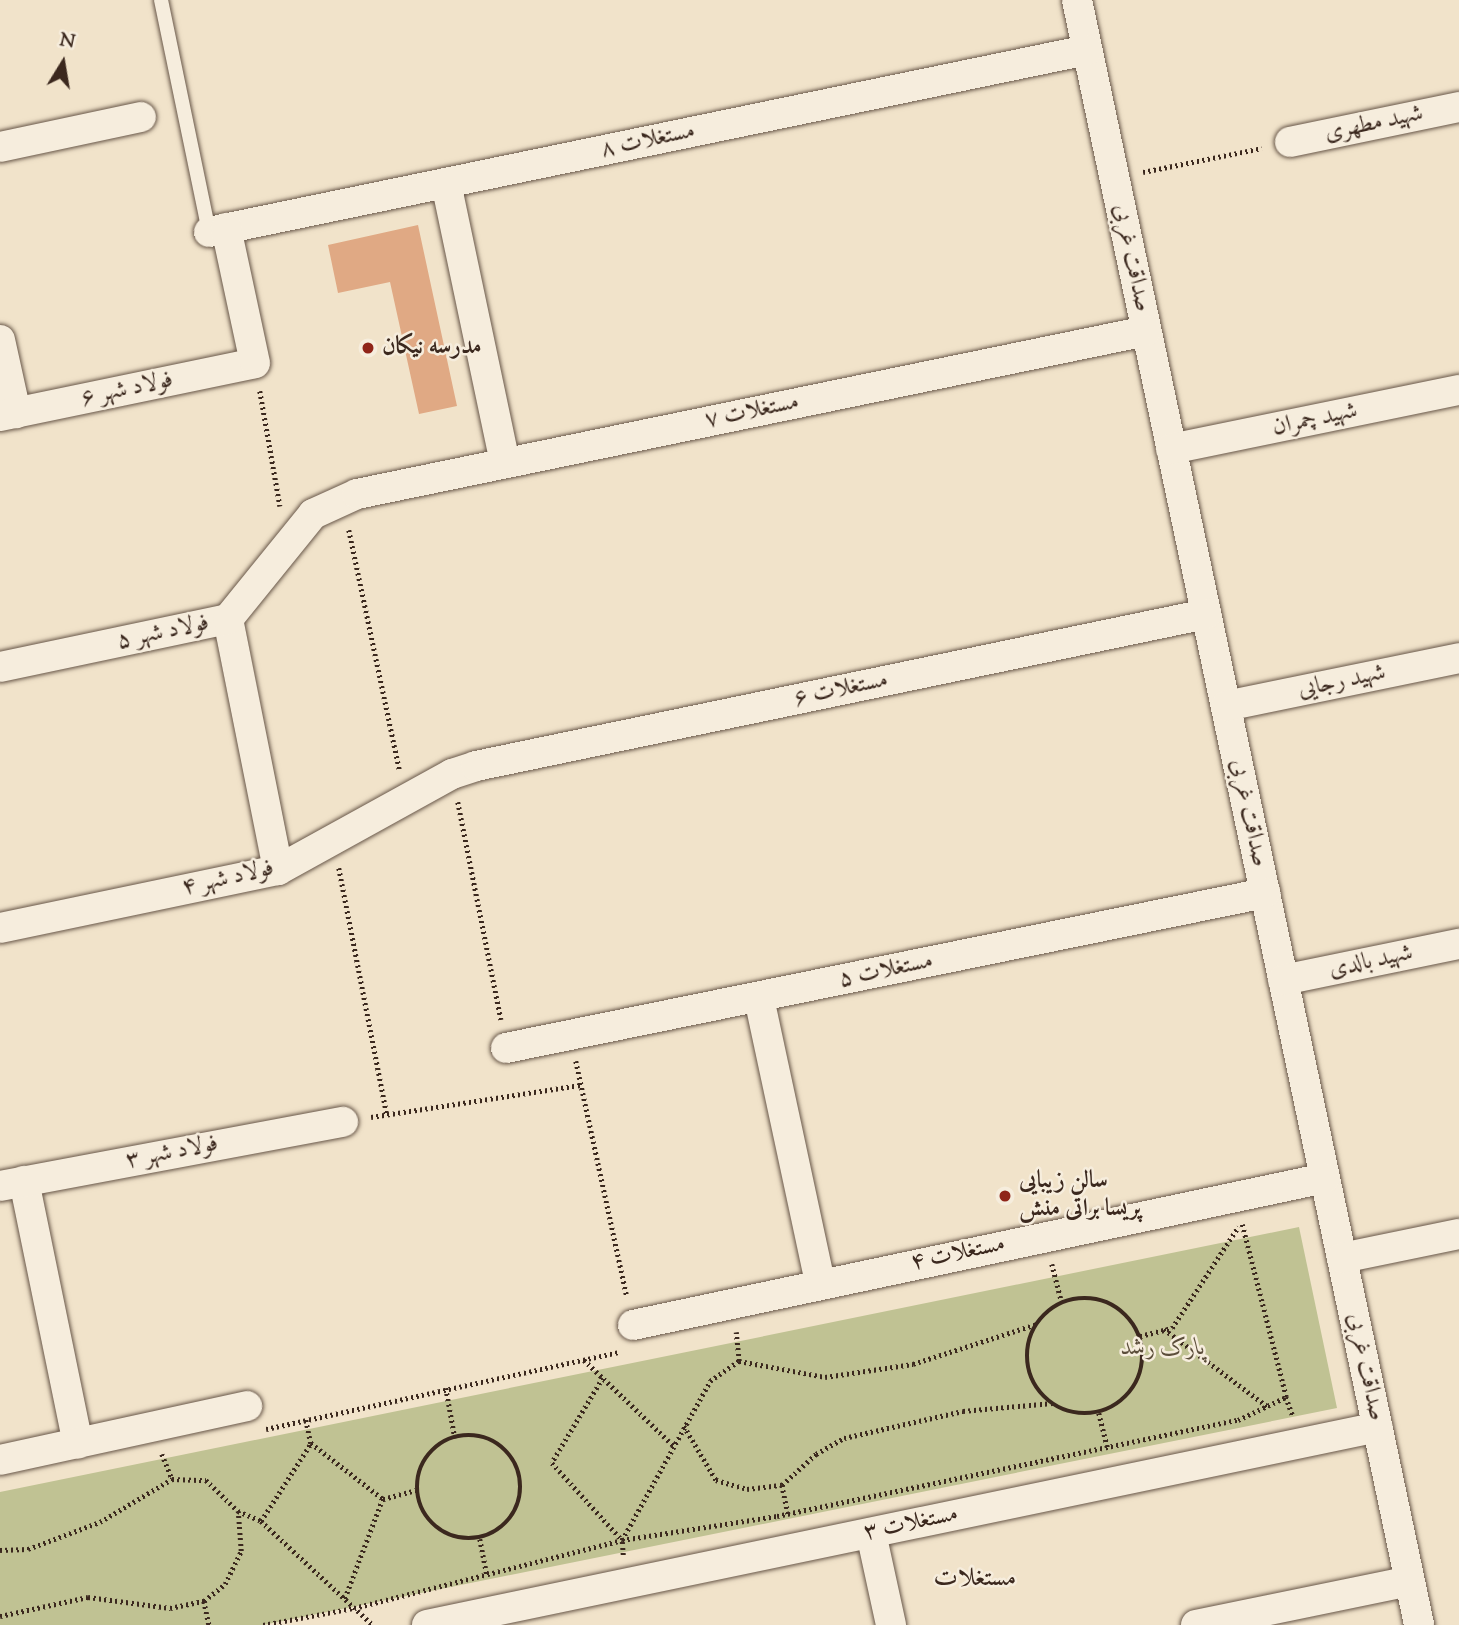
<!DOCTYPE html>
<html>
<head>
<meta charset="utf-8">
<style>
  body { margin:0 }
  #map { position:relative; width:1459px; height:1625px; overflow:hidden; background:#f1e3ca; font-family:"Sorts Mill Goudy",Amiri,serif }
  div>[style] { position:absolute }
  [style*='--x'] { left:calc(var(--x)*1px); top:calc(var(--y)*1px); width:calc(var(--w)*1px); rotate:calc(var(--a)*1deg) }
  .green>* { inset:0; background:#c0c293 }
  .building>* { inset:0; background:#e0a984 }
  .path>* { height:4.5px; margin-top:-2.25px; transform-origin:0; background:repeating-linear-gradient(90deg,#3b281e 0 2px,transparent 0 5.5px) }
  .path>.ring { margin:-2.25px; padding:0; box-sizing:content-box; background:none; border:4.5px solid #3b281e; border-radius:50% }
  .roads { filter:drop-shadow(0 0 2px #685749) drop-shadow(0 0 2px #685749) }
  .lane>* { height:14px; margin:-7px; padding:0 7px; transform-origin:7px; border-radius:7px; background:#f6eddd }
  .street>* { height:30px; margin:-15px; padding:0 15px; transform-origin:15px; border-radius:15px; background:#f6eddd }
  .dots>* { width:19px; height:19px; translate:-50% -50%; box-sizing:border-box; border:4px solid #f6eddd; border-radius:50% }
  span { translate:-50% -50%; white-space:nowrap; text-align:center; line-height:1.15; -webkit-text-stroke:5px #f6eddd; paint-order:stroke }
  .street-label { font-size:24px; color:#3b281e }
  .poi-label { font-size:24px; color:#3b281e; font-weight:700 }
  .left { translate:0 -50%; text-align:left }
  .park-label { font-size:24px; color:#5c4e3b; font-style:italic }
  .neighbourhood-label { font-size:26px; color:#3b281e }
  .north { position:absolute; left:28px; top:28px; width:70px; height:70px; -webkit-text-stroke:5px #f6eddd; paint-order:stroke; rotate:11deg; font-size:19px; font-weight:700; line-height:28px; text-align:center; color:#3b281e }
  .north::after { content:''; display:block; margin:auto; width:24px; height:32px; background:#3b281e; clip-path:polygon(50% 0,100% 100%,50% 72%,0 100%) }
</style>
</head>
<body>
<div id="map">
  <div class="green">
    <i style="clip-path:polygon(1299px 1227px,1337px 1408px,263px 1625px,0 1625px,0 1492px)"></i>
  </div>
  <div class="building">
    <i style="clip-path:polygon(418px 225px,457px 406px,419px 414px,390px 282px,338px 293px,328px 245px)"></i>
  </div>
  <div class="path">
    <i style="--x:1143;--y:172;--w:121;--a:-11.4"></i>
    <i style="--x:260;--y:391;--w:117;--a:80.1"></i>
    <i style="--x:349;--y:530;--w:246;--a:78.1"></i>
    <i style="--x:458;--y:802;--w:222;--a:78.8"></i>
    <i style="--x:339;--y:868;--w:252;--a:79"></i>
    <i style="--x:576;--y:1061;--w:240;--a:77.8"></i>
    <i style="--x:371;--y:1117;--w:212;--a:-8.7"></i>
    <i style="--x:1052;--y:1264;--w:40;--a:75.6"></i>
    <i class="ring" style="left:1027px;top:1298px;width:111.5px;height:111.5px"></i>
    <i style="--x:1164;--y:1329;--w:129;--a:36.8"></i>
    <i style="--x:1140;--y:1336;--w:33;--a:-14"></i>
    <i style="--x:1172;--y:1328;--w:121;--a:-56.8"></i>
    <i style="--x:584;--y:1360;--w:124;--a:43.7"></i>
    <i style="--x:739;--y:1361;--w:87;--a:10.5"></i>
    <i style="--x:825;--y:1377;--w:89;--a:-8.4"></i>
    <i style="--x:913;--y:1364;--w:130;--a:-17.9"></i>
    <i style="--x:603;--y:1378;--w:99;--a:121"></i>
    <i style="--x:552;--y:1463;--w:104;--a:47.7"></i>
    <i style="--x:446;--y:1388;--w:51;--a:79.8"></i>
    <i style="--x:1286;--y:1397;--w:20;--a:70"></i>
    <i style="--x:1099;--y:1413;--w:38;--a:76"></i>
    <i style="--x:306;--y:1420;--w:24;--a:78"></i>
    <i style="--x:684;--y:1426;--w:63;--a:59.3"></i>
    <i style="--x:716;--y:1480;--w:32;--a:16"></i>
    <i style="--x:747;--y:1489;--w:35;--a:-7"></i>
    <i style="--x:782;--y:1485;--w:46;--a:-42.4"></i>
    <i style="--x:816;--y:1454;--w:32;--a:-30"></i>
    <i style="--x:844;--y:1438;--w:122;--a:-12.8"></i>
    <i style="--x:963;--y:1411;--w:90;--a:-5.1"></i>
    <i style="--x:266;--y:1429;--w:362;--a:-12.3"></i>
    <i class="ring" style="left:417px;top:1435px;width:99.5px;height:99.5px"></i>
    <i style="--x:162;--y:1454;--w:27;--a:68"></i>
    <i style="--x:172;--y:1479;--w:34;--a:2"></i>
    <i style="--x:206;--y:1480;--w:45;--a:44.1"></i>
    <i style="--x:238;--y:1511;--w:25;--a:23"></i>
    <i style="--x:261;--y:1521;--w:153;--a:42.9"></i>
    <i style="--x:782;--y:1485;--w:30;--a:78"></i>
    <i style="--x:383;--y:1499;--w:34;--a:-15"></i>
    <i style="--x:261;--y:1521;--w:93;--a:-57.3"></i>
    <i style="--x:311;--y:1443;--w:91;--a:37.9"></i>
    <i style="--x:383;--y:1499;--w:107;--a:110.8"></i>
    <i style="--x:480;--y:1539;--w:38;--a:79"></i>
    <i style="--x:0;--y:1550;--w:28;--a:-2"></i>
    <i style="--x:28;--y:1549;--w:77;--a:-20.6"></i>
    <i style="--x:100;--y:1522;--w:84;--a:-30.8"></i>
    <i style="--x:623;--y:1555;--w:15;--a:-94"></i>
    <i style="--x:622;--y:1540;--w:182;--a:-61"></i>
    <i style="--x:710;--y:1381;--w:35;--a:-35"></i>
    <i style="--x:739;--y:1361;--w:29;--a:-96"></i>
    <i style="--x:204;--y:1601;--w:25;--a:78"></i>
    <i style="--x:0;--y:1616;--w:90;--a:-12.2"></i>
    <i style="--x:88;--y:1597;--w:83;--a:7.6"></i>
    <i style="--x:170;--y:1608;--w:35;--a:-12"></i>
    <i style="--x:204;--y:1601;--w:27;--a:-39"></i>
    <i style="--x:225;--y:1584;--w:37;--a:-64"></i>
    <i style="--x:241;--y:1551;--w:40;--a:-94.3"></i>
    <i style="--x:263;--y:1625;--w:93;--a:-10.6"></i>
    <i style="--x:354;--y:1608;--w:276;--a:-14.2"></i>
    <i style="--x:622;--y:1540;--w:157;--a:-8.8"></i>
    <i style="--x:777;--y:1516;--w:471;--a:-11.8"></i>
    <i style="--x:1238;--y:1420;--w:53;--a:-25.6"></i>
    <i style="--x:1286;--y:1397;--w:178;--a:-104.3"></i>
  </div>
  <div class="roads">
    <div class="lane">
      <i style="--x:161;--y:0;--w:237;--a:78.3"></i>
    </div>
    <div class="street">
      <i style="--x:1077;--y:0;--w:1661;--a:78.11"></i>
      <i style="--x:1290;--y:142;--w:173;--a:-11.7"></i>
      <i style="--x:0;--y:147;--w:144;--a:-12"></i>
      <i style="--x:446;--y:183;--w:286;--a:78.1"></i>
      <i style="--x:209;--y:232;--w:897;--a:-11.71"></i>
      <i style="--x:0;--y:340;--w:75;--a:77.6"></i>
      <i style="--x:0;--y:416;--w:260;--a:-11.7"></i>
      <i style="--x:255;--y:363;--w:138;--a:-102.1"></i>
      <i style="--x:1171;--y:449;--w:294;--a:-11.6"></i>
      <i style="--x:228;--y:619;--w:256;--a:78.7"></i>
      <i style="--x:0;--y:667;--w:233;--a:-11.9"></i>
      <i style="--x:228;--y:619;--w:135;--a:-51"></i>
      <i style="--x:313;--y:514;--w:48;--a:-24.4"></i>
      <i style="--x:357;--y:494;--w:806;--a:-11.67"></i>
      <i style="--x:1226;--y:706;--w:238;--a:-11.6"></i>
      <i style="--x:0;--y:928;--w:284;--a:-11.8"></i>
      <i style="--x:278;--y:870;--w:199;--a:-28.9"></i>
      <i style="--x:452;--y:774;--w:25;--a:-18"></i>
      <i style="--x:476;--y:766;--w:746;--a:-11.76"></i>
      <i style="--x:1283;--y:980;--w:180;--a:-11.6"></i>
      <i style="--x:759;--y:998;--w:291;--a:77.9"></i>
      <i style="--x:506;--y:1048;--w:775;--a:-11.54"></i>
      <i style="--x:24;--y:1181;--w:268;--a:78.4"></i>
      <i style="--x:0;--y:1186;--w:349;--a:-10.6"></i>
      <i style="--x:1342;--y:1258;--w:119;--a:-11.6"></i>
      <i style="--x:633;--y:1325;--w:707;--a:-11.99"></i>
      <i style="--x:0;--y:1460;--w:253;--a:-12.3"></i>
      <i style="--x:871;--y:1533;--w:94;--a:77.7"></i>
      <i style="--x:427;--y:1625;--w:971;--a:-11.76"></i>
      <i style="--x:1196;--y:1625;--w:218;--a:-11.6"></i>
    </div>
  </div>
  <div class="dots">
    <i style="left:368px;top:348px;background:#8f2418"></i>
    <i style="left:1005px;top:1196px;background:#8f2418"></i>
  </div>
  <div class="street-label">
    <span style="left:1374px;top:124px;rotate:-12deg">شهید مطهری</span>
    <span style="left:648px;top:141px;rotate:-12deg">مستغلات ۸</span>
    <span style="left:1131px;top:258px;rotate:78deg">صداقت غربی</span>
    <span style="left:127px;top:390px;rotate:-12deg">فولاد شهر ۶</span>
    <span style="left:752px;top:412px;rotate:-12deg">مستغلات ۷</span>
    <span style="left:1315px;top:420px;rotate:-12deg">شهید چمران</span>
    <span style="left:163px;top:633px;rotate:-12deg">فولاد شهر ۵</span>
    <span style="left:1342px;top:682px;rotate:-12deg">شهید رجایی</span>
    <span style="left:841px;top:690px;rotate:-12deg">مستغلات ۶</span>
    <span style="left:1248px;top:813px;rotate:78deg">صداقت غربی</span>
    <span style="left:228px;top:879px;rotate:-13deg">فولاد شهر ۴</span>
    <span style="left:1371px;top:962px;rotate:-12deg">شهید بالدی</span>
    <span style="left:886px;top:971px;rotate:-12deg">مستغلات ۵</span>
    <span style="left:172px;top:1153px;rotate:-11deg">فولاد شهر ۳</span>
    <span style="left:958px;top:1254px;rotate:-12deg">مستغلات ۴</span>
    <span style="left:1365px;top:1367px;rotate:78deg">صداقت غربی</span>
    <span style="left:911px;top:1524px;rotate:-12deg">مستغلات ۳</span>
  </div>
  <div class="poi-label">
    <span class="left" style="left:382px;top:348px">مدرسه نیکان</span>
    <span class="left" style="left:1019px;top:1196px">سالن زیبایی<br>پریسا براتی منش</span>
  </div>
  <div class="park-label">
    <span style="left:1163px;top:1349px">پارک رشد</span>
  </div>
  <div class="neighbourhood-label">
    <span style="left:975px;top:1579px">مستغلات</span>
  </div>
  <div class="north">N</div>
</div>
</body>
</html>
